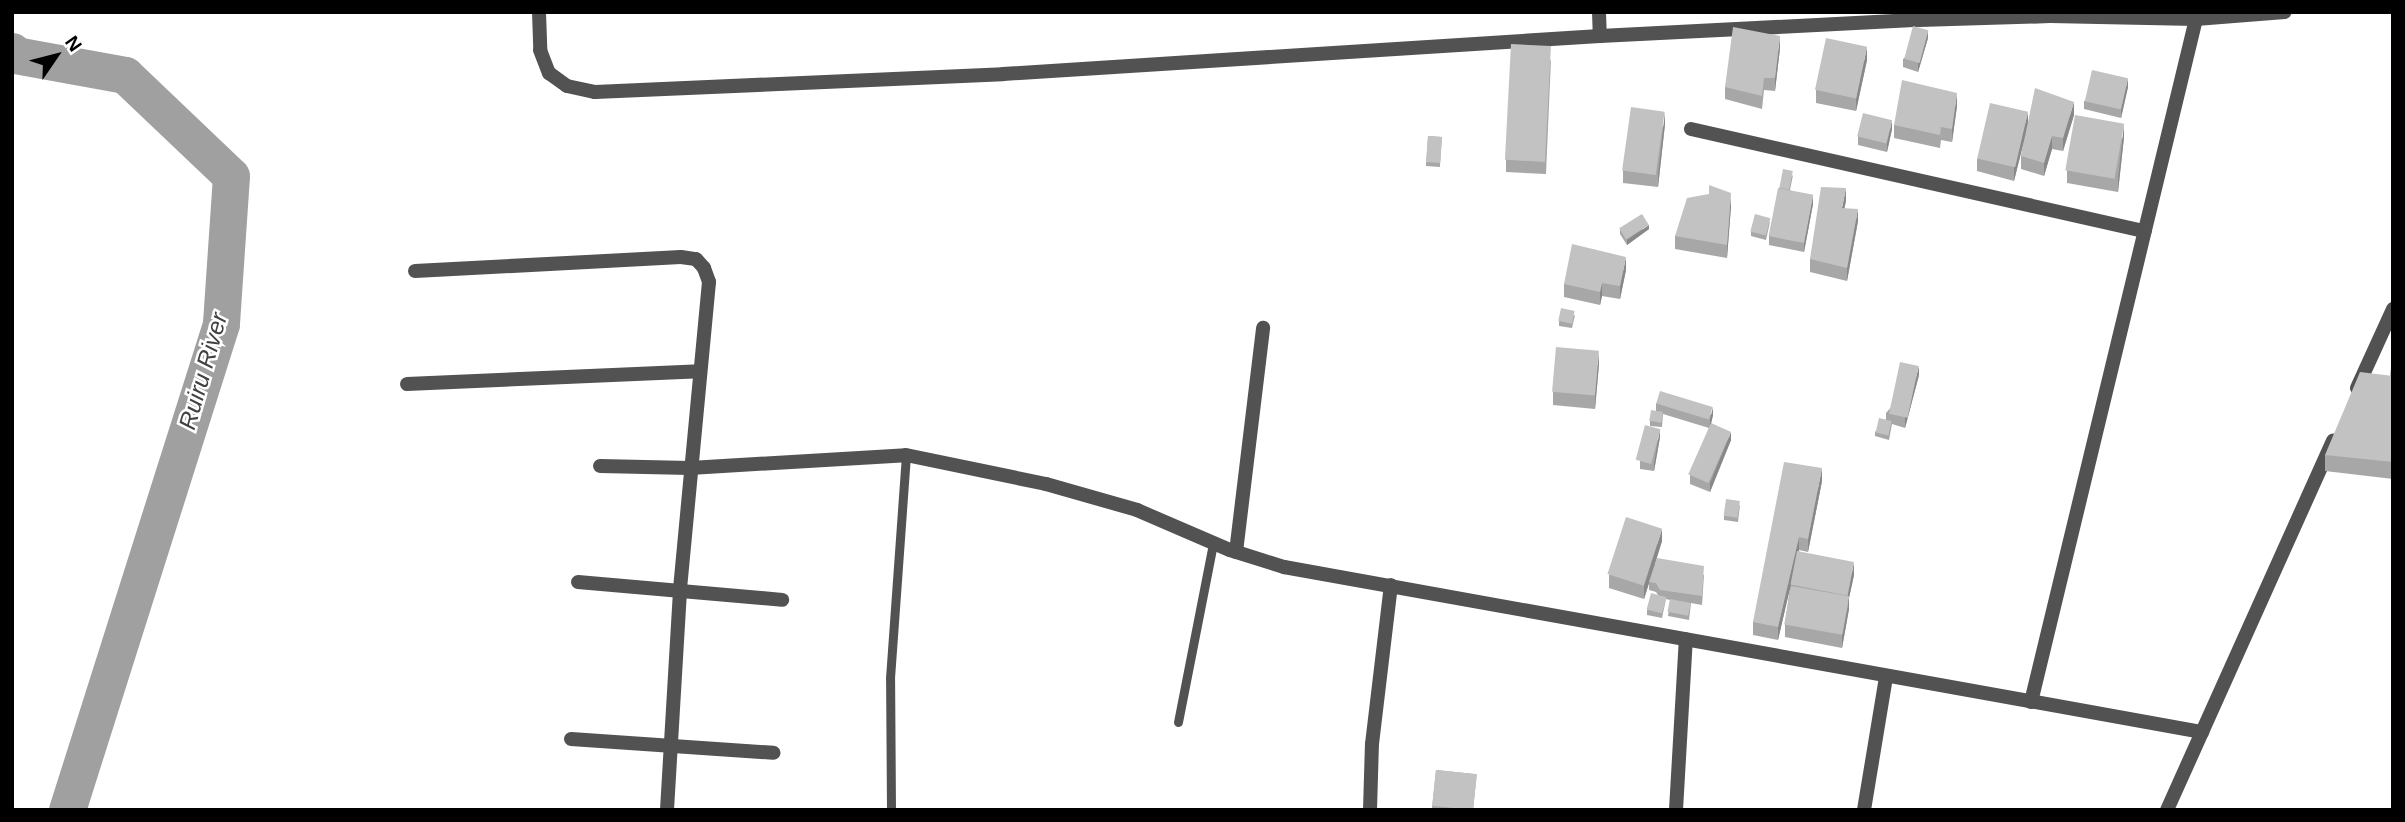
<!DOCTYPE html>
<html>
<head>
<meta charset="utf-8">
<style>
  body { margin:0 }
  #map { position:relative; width:2405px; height:822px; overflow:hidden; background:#fff; font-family:Helvetica,sans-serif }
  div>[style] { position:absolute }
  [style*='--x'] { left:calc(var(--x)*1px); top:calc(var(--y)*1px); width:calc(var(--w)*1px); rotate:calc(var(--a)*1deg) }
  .stream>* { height:6px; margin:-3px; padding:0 3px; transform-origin:3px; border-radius:3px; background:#a0a0a0 }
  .river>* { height:37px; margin:-18.5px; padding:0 18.5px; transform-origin:18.5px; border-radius:18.5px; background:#a0a0a0 }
  .service>* { height:9px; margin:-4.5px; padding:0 4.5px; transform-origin:4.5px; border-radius:4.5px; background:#525252 }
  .minor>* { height:14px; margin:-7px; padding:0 7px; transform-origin:7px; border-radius:7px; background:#525252 }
  .tertiary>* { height:14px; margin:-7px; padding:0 7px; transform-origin:7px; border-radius:7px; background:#525252 }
  .wall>* { inset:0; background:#a7a7a7; transform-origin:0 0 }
  .shaded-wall>* { inset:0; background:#888 }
  .building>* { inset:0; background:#c2c2c2; transform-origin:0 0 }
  span { translate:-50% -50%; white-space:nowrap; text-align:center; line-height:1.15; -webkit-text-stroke:5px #fff; paint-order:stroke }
  .water-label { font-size:24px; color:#414141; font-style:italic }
  .frame { position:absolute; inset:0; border:14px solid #000; pointer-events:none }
  .north { position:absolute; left:21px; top:21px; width:70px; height:70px; -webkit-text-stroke:5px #fff; paint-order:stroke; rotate:55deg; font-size:19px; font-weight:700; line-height:28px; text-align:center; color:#000 }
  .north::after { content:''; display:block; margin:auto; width:24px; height:32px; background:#000; clip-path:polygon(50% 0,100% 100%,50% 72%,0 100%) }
</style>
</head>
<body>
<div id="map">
  <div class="stream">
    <i style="--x:12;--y:55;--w:3;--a:0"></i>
  </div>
  <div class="river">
    <i style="--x:12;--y:51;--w:5;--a:53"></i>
    <i style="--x:15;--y:55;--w:112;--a:10.3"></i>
    <i style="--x:125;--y:75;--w:146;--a:43.6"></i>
    <i style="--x:231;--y:176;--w:148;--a:93.9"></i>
    <i style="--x:221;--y:324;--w:510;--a:107.58"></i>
  </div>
  <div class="service">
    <i style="--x:1178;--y:722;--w:182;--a:-78.9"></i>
    <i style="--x:891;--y:810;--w:132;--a:-90.4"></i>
    <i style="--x:890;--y:678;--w:224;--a:-85.9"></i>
  </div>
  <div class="minor">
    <i style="--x:539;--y:12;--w:38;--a:88"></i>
    <i style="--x:540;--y:50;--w:25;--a:69"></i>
    <i style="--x:549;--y:73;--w:22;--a:36"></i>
    <i style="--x:567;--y:86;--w:29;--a:12"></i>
    <i style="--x:595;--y:92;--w:408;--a:-2.5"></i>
    <i style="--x:1003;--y:74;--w:598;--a:-3.64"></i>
    <i style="--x:1600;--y:36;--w:319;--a:-2.9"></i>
    <i style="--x:1919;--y:20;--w:131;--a:-1.7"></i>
    <i style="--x:2050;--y:16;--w:146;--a:1.2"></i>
    <i style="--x:2196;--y:19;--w:89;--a:-4.5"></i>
    <i style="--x:1599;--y:12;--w:24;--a:88"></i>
    <i style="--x:1691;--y:129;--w:465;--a:12.7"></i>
    <i style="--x:415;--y:271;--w:266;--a:-3"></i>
    <i style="--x:681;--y:257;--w:15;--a:8"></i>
    <i style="--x:696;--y:259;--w:12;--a:48"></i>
    <i style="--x:704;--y:268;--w:15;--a:70"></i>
    <i style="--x:709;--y:282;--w:310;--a:95.4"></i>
    <i style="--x:680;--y:591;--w:219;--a:93.4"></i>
    <i style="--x:407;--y:384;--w:293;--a:-2.5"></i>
    <i style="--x:600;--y:466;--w:90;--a:1.3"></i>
    <i style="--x:690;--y:468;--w:216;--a:-3.4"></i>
    <i style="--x:906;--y:455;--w:143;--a:11.7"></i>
    <i style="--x:1046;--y:484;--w:95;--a:15.9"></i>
    <i style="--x:1137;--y:510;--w:101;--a:23.3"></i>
    <i style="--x:1230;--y:550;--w:57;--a:17.5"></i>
    <i style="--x:1284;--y:567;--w:933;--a:10.19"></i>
    <i style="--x:1236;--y:552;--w:226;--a:-83.1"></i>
    <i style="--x:578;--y:582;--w:205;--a:5"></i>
    <i style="--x:2031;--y:702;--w:703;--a:-76.42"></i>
    <i style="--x:571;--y:739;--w:203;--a:3.9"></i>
    <i style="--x:1370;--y:810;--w:66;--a:-88.3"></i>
    <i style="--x:1372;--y:744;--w:160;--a:-83.2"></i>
    <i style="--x:1676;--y:810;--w:171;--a:-86.7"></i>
    <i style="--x:1864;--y:810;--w:135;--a:-80.6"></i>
  </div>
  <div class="tertiary">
    <i style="--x:2357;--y:388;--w:87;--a:-65.5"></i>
    <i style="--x:2167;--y:810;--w:405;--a:-65.8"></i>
  </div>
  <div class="wall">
    <i style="clip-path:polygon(1928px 38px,1918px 72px,1903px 67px,1903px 59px)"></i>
    <i style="clip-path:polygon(1780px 48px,1775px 91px,1764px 90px,1762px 109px,1725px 99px,1725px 87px)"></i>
    <i style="clip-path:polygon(1551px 59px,1546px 174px,1506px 172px,1506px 160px)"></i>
    <i style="clip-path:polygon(1867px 60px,1856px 111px,1816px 103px,1816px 90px)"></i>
    <i style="clip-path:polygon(2128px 87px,2121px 118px,2084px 109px,2084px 101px)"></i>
    <i style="clip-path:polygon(1957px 106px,1952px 142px,1941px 140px,1940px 148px,1894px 138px,1894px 125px)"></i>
    <i style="clip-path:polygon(2074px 115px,2063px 151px,2052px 149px,2044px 176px,2021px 169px,2021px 156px,2025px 136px,2014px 181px,1977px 171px,1977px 159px,2028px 123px)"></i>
    <i style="clip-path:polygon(1665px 124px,1658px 187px,1623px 183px,1623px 170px)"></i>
    <i style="clip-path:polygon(1892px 129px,1887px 152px,1858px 145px,1858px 136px)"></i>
    <i style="left:1428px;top:136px;width:14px;height:30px;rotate:4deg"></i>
    <i style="clip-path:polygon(2124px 137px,2118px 192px,2067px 183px,2067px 170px)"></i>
    <i style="clip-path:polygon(1793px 175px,1790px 190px,1813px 204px,1804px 252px,1769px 245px,1769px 236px,1779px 188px)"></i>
    <i style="clip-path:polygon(1846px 201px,1844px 208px,1858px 221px,1847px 281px,1810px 272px,1810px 259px)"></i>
    <i style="clip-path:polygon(1731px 206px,1727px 258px,1675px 249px,1675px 236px)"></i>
    <i style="clip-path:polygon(1770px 222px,1766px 240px,1751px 236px,1751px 232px)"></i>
    <i style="clip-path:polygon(1649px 229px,1627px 245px,1620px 234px,1620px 230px)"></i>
    <i style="clip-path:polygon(1626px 270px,1620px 299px,1602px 296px,1600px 305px,1564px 297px,1564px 284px)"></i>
    <i style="clip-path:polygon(1575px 315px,1572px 328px,1559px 326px,1559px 321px)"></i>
    <i style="clip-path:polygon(2393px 354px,2393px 479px,2325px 471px,2325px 455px,2390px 376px)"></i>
    <i style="clip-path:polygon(1599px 364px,1595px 409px,1553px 405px,1553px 392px)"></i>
    <i style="clip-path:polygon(1919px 375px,1905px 428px,1892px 424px,1889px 440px,1875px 436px,1875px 432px,1886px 419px,1886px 413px)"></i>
    <i style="clip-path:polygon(1656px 403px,1713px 415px,1711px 423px,1731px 440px,1710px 492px,1690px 484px,1690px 475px,1709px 428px,1663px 414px,1662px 427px,1650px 426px,1650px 421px,1656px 411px)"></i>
    <i style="clip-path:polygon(1660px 437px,1654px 471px,1640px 469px,1640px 461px)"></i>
    <i style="clip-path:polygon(1822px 481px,1808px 552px,1799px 550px,1798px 551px,1854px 575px,1849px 598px,1849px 609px,1842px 648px,1785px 637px,1785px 625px,1790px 587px,1778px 640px,1753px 635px,1753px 622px)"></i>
    <i style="clip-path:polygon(1740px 505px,1738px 522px,1724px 520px,1724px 516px)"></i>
    <i style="clip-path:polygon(1662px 541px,1655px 564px,1704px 575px,1702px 605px,1691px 603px,1689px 620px,1668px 616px,1670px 600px,1666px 599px,1662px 618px,1647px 615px,1647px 610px,1658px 595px,1656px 592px,1649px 590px,1649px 583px,1644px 599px,1609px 588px,1609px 575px)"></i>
    <i style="left:1436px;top:770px;width:41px;height:40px;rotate:6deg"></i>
  </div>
  <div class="shaded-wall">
    <i style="clip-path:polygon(1928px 30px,1928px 38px,1918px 72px,1918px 63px)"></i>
    <i style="clip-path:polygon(1780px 36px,1780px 48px,1775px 91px,1775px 78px)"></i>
    <i style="clip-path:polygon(1867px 47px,1867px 60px,1856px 111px,1856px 99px)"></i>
    <i style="clip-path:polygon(2128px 78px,2128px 87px,2121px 118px,2121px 109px)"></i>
    <i style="clip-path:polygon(1957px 93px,1957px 106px,1952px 142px,1952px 129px)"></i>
    <i style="clip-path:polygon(2074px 102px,2074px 115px,2063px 151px,2063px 138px)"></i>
    <i style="clip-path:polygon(1665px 112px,1665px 124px,1658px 187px,1658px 174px)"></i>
    <i style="clip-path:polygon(2028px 112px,2028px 125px,2014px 181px,2014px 168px)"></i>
    <i style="clip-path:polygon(1892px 120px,1892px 129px,1887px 152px,1887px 143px)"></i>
    <i style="clip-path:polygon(2124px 124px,2124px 137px,2118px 192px,2118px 179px)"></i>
    <i style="clip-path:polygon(2052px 136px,2052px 149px,2044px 176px,2044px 163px)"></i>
    <i style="clip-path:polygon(1846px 188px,1846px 201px,1842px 221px,1842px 208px)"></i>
    <i style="clip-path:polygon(1731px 193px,1731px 206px,1727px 258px,1727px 245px)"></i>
    <i style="clip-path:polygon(1813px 195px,1813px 204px,1804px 252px,1804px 243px)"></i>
    <i style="clip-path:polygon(1858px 209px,1858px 221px,1847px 281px,1847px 268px)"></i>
    <i style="clip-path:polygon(1649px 225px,1649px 229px,1627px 245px,1627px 240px)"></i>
    <i style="clip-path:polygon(1626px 257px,1626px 270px,1620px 299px,1620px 286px)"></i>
    <i style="clip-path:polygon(1602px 283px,1602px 296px,1600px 305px,1600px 292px)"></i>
    <i style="clip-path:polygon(1599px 351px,1599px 364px,1595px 409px,1595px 396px)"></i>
    <i style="clip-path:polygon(1919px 366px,1919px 375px,1905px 428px,1905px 419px)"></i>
    <i style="clip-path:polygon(1713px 407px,1713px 415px,1710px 428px,1710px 419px)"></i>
    <i style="clip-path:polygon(1660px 429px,1660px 437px,1654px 471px,1654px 463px)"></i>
    <i style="clip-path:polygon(1731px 432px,1731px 440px,1710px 492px,1710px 483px)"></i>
    <i style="clip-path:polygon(1822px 468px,1822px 481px,1808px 552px,1808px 539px)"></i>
    <i style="clip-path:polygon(1662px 529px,1662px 541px,1644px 599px,1644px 586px)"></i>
    <i style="clip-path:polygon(1799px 537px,1799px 550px,1778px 640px,1778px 627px)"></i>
    <i style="clip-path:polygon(1854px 562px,1854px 575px,1849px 598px,1849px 609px,1842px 648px,1842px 635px,1848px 606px,1848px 594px)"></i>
  </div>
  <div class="building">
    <i style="left:1913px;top:26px;width:16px;height:34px;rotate:15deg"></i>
    <i style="clip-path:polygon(1733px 27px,1780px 36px,1775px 78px,1764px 78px,1762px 96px,1725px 87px)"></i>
    <i style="left:1826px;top:38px;width:42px;height:53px;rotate:12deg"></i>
    <i style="left:1511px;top:44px;width:40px;height:116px;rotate:3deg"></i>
    <i style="left:2092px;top:70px;width:37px;height:32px;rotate:13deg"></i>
    <i style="clip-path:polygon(1902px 80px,1957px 93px,1952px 129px,1941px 127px,1940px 135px,1894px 125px)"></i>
    <i style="clip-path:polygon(2035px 88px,2074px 102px,2063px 138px,2052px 136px,2044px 163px,2021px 156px)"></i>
    <i style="left:1990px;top:103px;width:39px;height:57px;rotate:13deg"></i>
    <i style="left:1631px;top:107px;width:34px;height:64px;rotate:8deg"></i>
    <i style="left:1863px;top:113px;width:30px;height:24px;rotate:14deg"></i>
    <i style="left:2075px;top:115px;width:50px;height:56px;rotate:10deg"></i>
    <i style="left:1428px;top:136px;width:14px;height:26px;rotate:4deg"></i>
    <i style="left:1783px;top:169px;width:10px;height:19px;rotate:11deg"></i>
    <i style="clip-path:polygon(1709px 185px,1731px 193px,1727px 245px,1675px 236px,1687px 198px,1709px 194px)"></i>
    <i style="clip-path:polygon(1821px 187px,1846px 188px,1842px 208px,1858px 209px,1847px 268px,1810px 259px)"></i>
    <i style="left:1778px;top:188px;width:36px;height:49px;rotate:11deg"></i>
    <i style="left:1642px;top:214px;width:13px;height:27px;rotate:58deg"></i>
    <i style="left:1755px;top:214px;width:16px;height:18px;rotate:15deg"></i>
    <i style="clip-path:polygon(1572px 244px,1626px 257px,1620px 286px,1602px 283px,1600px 292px,1564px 284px)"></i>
    <i style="left:1561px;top:308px;width:14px;height:13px;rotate:12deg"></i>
    <i style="left:1556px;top:347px;width:43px;height:45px;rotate:5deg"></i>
    <i style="clip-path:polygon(2393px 354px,2393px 376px,2390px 376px)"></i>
    <i style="left:1900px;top:362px;width:19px;height:53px;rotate:12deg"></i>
    <i style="clip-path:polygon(2360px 372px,2393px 376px,2393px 462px,2325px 455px)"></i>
    <i style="left:1660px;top:391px;width:55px;height:13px;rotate:17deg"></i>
    <i style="left:1651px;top:410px;width:12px;height:11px;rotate:9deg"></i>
    <i style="left:1879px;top:418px;width:13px;height:15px;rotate:13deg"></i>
    <i style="left:1711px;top:423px;width:22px;height:56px;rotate:24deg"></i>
    <i style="left:1645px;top:425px;width:16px;height:36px;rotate:15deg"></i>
    <i style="clip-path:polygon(1784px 462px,1822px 468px,1808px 539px,1799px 537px,1778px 627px,1753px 622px)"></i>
    <i style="left:1726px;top:499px;width:14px;height:17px;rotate:8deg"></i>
    <i style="left:1626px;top:517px;width:38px;height:60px;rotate:18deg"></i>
    <i style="left:1797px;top:551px;width:58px;height:34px;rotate:11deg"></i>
    <i style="clip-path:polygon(1657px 558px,1704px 566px,1702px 596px,1660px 590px,1656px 583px,1649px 582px)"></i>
    <i style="left:1791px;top:586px;width:59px;height:39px;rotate:10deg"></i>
    <i style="left:1651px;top:593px;width:16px;height:17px;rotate:15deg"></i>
    <i style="left:1670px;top:599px;width:21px;height:13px;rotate:11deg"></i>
    <i style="left:1436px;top:770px;width:41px;height:36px;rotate:6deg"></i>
  </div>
  <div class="water-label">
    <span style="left:203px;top:371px;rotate:-74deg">Ruiru River</span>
  </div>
  <div class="frame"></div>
  <div class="north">N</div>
</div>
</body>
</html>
